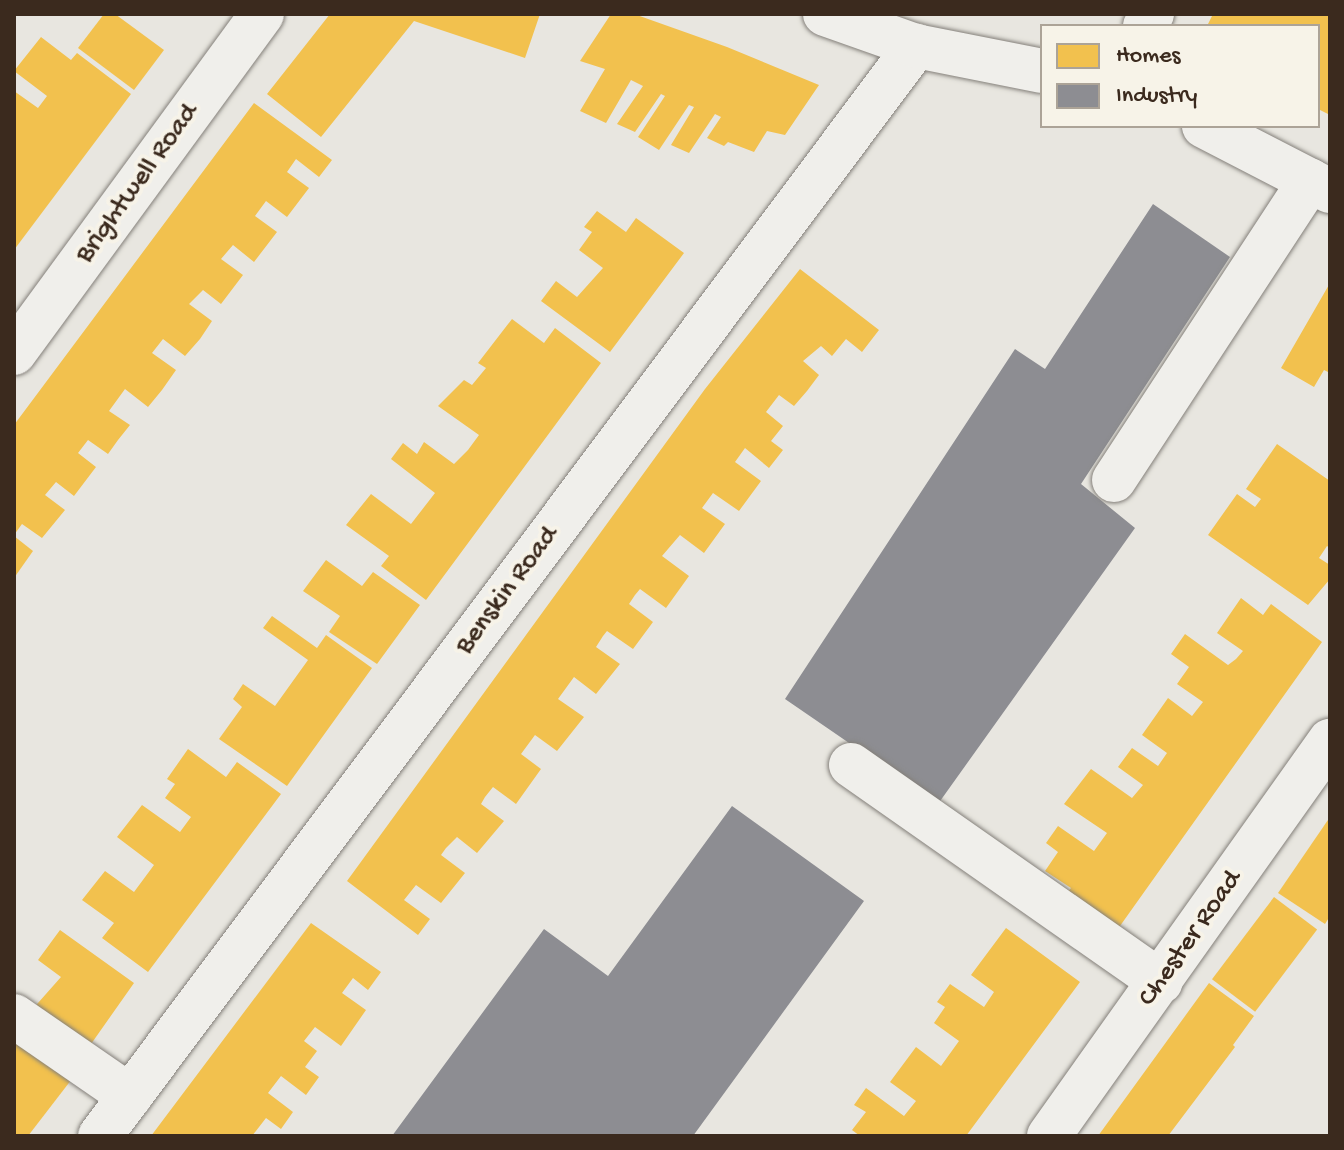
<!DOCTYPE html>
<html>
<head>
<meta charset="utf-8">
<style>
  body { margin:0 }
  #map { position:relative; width:1344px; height:1150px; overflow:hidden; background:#e8e6e0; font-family:"Gochi Hand",sans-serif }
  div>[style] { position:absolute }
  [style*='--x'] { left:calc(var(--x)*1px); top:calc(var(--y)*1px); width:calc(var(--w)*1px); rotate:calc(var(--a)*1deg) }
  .homes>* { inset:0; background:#f2c14e; transform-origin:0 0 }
  .industry>* { inset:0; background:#8d8d92 }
  .roads { filter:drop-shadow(0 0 2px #84807a) drop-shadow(0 0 2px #84807a) }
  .minor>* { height:44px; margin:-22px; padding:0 22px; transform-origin:22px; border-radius:22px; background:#f0efeb }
  .major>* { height:44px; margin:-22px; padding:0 22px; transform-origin:22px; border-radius:22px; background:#f0efeb }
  span { translate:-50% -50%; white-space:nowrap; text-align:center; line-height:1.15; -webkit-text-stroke:8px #f7f3e8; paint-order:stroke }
  .street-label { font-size:28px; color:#3b2a1e }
  .frame { position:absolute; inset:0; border:16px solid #3b2a1e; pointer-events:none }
  .legend { position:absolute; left:1040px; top:24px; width:280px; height:104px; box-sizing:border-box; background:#f7f3e8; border:2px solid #aca397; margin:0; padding:10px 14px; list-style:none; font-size:24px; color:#3b2a1e }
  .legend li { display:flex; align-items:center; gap:16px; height:40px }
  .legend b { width:40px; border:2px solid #aca397 }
</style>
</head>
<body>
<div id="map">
  <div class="homes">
    <i style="clip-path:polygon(104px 14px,115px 14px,164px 50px,134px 90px,78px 48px)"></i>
    <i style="clip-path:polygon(330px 14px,540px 14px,525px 58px,414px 21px,321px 137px,267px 94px)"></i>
    <i style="clip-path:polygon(611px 14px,634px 14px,727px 47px,819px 85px,785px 135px,767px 131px,754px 152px,728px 142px,724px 146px,707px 138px,721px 117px,715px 114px,689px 153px,671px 145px,694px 107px,689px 105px,659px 150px,638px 137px,665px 96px,661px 94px,635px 132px,617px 124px,643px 86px,631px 80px,606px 123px,580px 111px,605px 69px,580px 61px)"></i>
    <i style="clip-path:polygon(1213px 14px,1330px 14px,1330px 115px,1318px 109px,1318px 26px,1207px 26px)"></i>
    <i style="clip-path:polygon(41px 37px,71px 60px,77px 53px,131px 94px,14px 250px,14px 91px,38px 108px,47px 96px,14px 71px)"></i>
    <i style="clip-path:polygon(254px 103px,332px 160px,319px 177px,296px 159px,287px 172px,309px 188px,287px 217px,266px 201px,255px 216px,277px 232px,254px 262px,233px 245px,221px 259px,243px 275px,221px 304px,203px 290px,189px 304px,212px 321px,200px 339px,185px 356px,163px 339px,152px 353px,176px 370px,162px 390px,148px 407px,125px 389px,109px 411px,130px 425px,118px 440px,108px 454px,88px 440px,78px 453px,96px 467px,74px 496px,56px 482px,45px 495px,65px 510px,42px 538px,22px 524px,14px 535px,14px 425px)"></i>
    <i style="clip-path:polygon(597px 211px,626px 232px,636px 218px,684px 253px,610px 352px,541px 301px,556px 281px,577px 297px,603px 268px,579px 250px,592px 232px,584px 227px)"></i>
    <i style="clip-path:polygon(800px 269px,879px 330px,862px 352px,846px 339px,832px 356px,821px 346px,803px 361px,819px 375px,807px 391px,794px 406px,779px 395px,766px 412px,783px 426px,771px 441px,783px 450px,769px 468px,745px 448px,735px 462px,761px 481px,739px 511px,713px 493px,702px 508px,725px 524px,704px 553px,680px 535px,662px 556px,689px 576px,666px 608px,640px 589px,635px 595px,629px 604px,653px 622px,633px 649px,607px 631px,603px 636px,596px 647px,620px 664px,596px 694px,574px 677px,558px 699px,584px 717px,557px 751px,535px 735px,521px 754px,541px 769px,516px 804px,493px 787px,485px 797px,481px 804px,504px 821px,477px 853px,457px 837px,446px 848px,441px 855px,465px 873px,441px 903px,416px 885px,404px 900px,430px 919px,418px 935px,347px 881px,705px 389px)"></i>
    <i style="clip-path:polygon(1330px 283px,1330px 373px,1324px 370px,1314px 387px,1281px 368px)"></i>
    <i style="clip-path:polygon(512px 319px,544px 343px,555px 328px,601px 363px,426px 600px,381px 566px,389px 556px,346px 525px,371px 494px,411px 524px,435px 493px,391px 459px,403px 443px,417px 454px,424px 442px,454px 464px,468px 450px,479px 435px,438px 406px,464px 380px,472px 385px,486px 368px,478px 363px)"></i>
    <i style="clip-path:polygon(1277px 444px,1330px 481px,1330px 548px,1327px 546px,1319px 558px,1330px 565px,1330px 579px,1308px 605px,1208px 535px,1237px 494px,1255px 507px,1261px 499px,1246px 489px)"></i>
    <i style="clip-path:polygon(14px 536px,33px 551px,14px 578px)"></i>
    <i style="clip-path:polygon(326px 560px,362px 586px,373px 572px,420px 605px,377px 664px,329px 632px,340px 616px,303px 591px)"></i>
    <i style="clip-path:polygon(1241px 598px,1263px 615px,1271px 604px,1322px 642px,1115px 933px,1064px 897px,1071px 888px,1045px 871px,1058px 852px,1046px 843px,1058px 826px,1094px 851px,1107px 833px,1064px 804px,1091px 769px,1132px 798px,1143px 785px,1118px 767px,1132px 748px,1158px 766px,1167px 753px,1142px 735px,1154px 718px,1168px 698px,1192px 716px,1203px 702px,1177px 684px,1189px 667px,1171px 654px,1185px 634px,1228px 665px,1236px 659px,1243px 651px,1217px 633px)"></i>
    <i style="clip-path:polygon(272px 616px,317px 648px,326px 635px,372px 668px,287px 786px,219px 739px,242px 707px,233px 699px,243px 684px,275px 706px,308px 660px,263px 628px)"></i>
    <i style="clip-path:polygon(188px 749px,226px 777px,237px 762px,281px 794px,148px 972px,102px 938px,114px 923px,82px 900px,105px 871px,134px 892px,154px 865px,117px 837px,142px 805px,180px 832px,191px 817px,165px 798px,175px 784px,167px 779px)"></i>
    <i style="clip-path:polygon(1330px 817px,1330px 916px,1325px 924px,1278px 893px)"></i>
    <i style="left:1274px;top:897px;width:54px;height:103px;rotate:37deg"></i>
    <i style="clip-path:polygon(311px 923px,381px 972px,368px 990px,353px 978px,342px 993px,366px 1010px,341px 1046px,315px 1027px,304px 1041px,317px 1051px,305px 1067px,319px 1077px,306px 1095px,281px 1076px,268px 1093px,293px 1112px,281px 1129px,266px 1118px,252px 1136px,151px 1136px)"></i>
    <i style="clip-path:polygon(1006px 928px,1080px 982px,966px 1136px,860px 1136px,852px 1130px,866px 1112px,854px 1105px,866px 1088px,904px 1116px,916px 1101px,890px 1082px,916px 1047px,941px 1066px,959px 1041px,934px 1023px,945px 1007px,937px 1002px,950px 984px,984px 1007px,994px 992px,971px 975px)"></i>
    <i style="clip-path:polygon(60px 930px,134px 983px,84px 1054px,30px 1012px,61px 977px,38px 960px)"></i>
    <i style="clip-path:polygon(1209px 983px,1254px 1016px,1233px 1045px,1235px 1047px,1168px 1136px,1098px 1136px)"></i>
    <i style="clip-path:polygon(14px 1028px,75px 1075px,28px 1136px,14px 1136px)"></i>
  </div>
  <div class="industry">
    <i style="clip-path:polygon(1153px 204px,1230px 257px,1081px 484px,1135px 528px,938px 804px,785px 699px,1015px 349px,1045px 369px)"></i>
    <i style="clip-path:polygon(732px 806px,864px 901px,693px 1136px,392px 1136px,544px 929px,608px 976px)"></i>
  </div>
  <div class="roads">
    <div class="minor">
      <i style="--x:1204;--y:126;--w:142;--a:27.3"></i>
      <i style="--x:14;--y:353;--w:420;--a:-53.8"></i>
      <i style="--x:1114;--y:480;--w:358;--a:-56.8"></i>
      <i style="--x:851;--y:765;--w:378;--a:35"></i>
      <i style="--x:14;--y:1016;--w:141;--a:34.6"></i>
      <i style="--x:100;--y:1136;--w:1362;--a:-53.18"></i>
      <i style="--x:1049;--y:1136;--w:485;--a:-54.6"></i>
    </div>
    <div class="major">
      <i style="--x:825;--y:14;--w:96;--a:19.4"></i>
      <i style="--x:916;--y:46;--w:128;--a:11.2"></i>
      <i style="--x:1145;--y:26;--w:14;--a:-60"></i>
    </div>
  </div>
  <div class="street-label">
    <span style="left:138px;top:184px;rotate:-54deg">Brightwell Road</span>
    <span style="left:508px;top:591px;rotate:-53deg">Benskin Road</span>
    <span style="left:1191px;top:939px;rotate:-55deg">Chester Road</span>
  </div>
  <div class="frame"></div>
  <ul class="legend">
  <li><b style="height:22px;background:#f2c14e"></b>Homes</li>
  <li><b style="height:22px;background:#8d8d92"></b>Industry</li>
  </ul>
</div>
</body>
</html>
